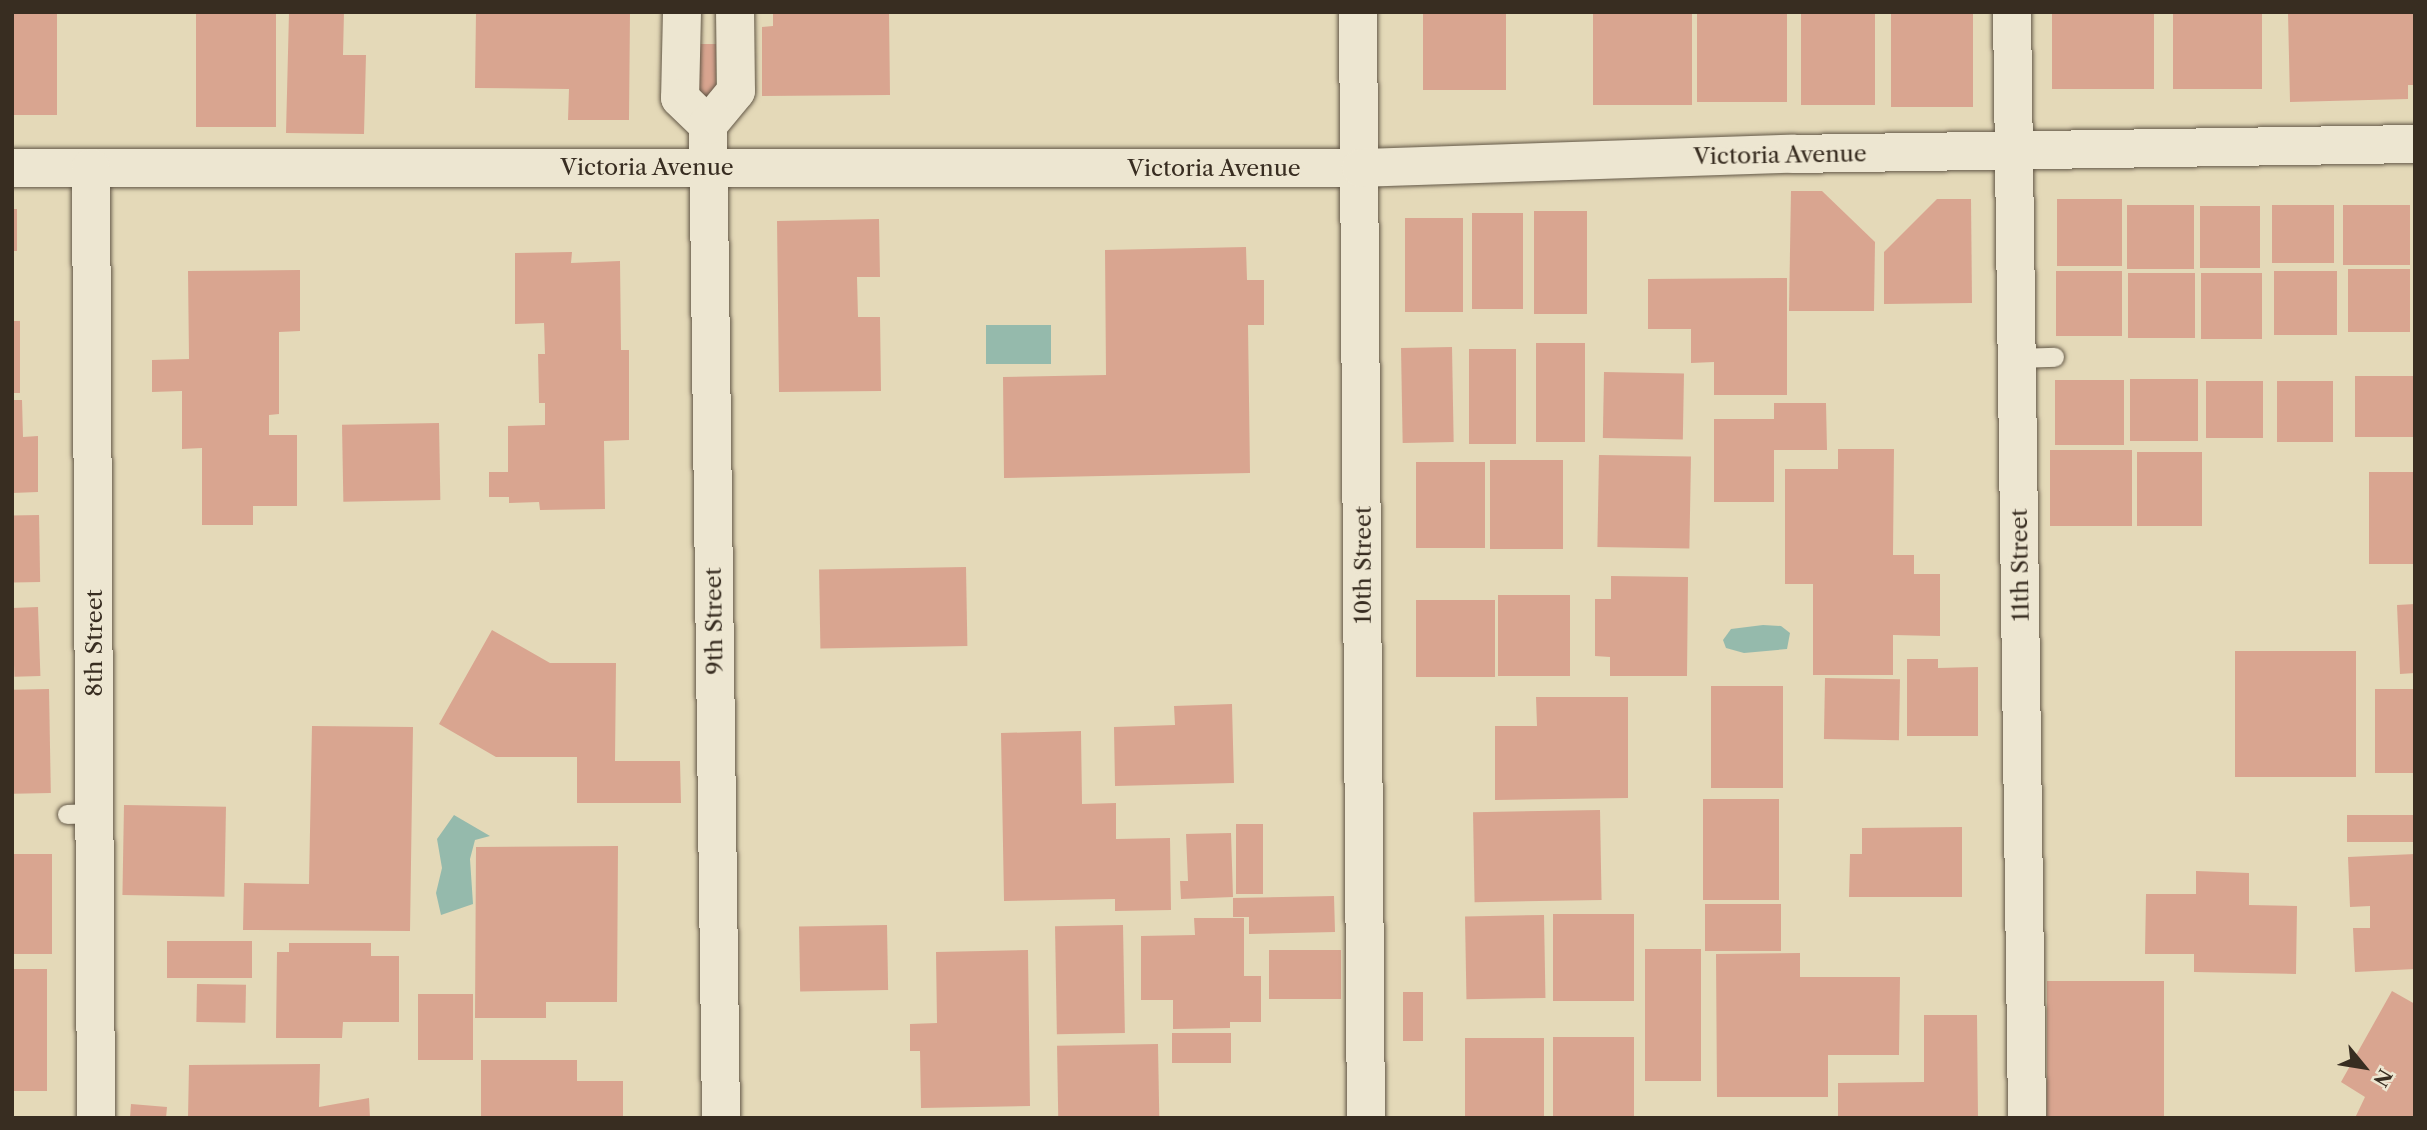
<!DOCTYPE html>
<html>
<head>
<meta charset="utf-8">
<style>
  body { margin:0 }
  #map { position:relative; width:2427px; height:1130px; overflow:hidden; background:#e4d9b8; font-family:"Libre Caslon Text",serif }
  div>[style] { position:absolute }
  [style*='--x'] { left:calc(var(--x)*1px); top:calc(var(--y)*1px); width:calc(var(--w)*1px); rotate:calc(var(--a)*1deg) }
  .water>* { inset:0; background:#95baac; transform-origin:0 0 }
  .building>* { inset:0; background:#d9a590; transform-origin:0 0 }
  .roads { filter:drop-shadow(0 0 2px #635847) drop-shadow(0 0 2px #635847) }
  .service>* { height:19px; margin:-9.5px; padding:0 9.5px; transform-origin:9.5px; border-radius:9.5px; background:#ede6d1 }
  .minor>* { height:38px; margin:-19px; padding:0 19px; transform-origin:19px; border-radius:19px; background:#ede6d1 }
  span { translate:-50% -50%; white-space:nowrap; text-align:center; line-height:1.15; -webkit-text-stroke:7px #ede6d1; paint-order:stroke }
  .street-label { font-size:23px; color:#382d21 }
  .frame { position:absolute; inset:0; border:14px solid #382d21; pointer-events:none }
  .north { position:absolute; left:2329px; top:1032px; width:70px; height:70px; -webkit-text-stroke:5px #ede6d1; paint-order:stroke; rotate:120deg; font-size:19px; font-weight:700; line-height:28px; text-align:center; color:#382d21 }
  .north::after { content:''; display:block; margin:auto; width:24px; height:32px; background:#382d21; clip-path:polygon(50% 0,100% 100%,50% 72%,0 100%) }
</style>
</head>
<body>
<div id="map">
  <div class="water">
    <i style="left:986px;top:325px;width:65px;height:39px"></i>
    <i style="clip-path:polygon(1763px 625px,1781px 626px,1790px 633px,1787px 649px,1744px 653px,1726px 648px,1723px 640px,1731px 629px)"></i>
    <i style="clip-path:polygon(454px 815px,490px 836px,475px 840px,470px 859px,473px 904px,441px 915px,436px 893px,442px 868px,437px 839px)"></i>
  </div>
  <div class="building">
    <i style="left:12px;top:12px;width:45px;height:103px"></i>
    <i style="left:196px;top:12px;width:80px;height:115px"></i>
    <i style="clip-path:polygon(289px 12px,344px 12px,343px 55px,366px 55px,364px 134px,286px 133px)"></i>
    <i style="clip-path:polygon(476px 12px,630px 12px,629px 120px,568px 120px,569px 89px,475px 88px)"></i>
    <i style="clip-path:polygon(773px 12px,889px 12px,890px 95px,762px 96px,762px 27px,773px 26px)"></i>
    <i style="left:1423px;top:12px;width:83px;height:78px"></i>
    <i style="left:1593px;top:12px;width:99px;height:93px"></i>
    <i style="left:1697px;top:12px;width:90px;height:90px"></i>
    <i style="left:1801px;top:12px;width:74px;height:93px"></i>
    <i style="left:1891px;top:12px;width:82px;height:95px"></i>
    <i style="left:2052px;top:12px;width:102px;height:77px"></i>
    <i style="left:2173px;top:12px;width:89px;height:77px"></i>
    <i style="clip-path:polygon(2288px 12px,2415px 12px,2415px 85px,2408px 85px,2408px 99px,2290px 102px)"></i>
    <i style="left:699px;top:44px;width:17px;height:65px"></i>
    <i style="clip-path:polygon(1791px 191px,1822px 191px,1875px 242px,1874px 311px,1789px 311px)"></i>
    <i style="clip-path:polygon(1937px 199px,1971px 199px,1972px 303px,1884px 304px,1884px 252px)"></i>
    <i style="left:2122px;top:199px;width:67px;height:65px;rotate:90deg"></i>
    <i style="left:2127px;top:205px;width:67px;height:64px"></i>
    <i style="left:2334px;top:205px;width:58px;height:62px;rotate:90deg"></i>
    <i style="left:2343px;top:205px;width:67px;height:60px"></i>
    <i style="left:2260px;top:206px;width:62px;height:60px;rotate:90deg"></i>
    <i style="left:12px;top:209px;width:5px;height:42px"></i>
    <i style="left:1534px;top:211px;width:53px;height:103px"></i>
    <i style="left:1472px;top:213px;width:51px;height:96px"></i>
    <i style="left:1405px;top:218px;width:58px;height:94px"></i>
    <i style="clip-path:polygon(879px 219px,880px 277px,857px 277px,858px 317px,880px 317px,881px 391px,779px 392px,777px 221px)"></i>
    <i style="clip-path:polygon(1246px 247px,1247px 280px,1264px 280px,1264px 325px,1248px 325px,1250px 473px,1004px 478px,1003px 377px,1106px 375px,1105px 250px)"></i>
    <i style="clip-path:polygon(572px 252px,571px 263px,620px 261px,621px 350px,629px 350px,629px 440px,604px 441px,605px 509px,540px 510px,539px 502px,509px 503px,509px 497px,489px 497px,489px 472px,508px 472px,508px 426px,545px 425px,545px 403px,539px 403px,538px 354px,545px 354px,544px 323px,515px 324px,515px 253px)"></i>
    <i style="left:2410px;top:269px;width:63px;height:62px;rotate:90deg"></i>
    <i style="clip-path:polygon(300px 270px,300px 331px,279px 332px,279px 414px,269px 415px,269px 435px,297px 435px,297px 506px,253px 506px,253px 525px,202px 525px,202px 448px,182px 449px,182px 391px,152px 392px,152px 360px,189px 359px,188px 271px)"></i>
    <i style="left:2056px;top:271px;width:66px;height:65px"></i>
    <i style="left:2274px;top:271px;width:63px;height:64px"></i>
    <i style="left:2128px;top:273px;width:67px;height:65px"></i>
    <i style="left:2262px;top:273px;width:66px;height:61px;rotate:90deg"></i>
    <i style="clip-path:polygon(1787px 278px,1787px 395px,1714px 395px,1714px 362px,1691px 363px,1691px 329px,1648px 329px,1648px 279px)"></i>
    <i style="left:12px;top:321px;width:8px;height:72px"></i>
    <i style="left:1536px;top:343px;width:49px;height:99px"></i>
    <i style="left:1452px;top:347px;width:95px;height:51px;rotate:89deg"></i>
    <i style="left:1469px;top:349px;width:47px;height:95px"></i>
    <i style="left:1604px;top:372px;width:80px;height:66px;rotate:1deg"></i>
    <i style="left:2355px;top:376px;width:60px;height:61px"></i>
    <i style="left:2198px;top:379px;width:62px;height:68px;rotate:90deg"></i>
    <i style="left:2055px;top:380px;width:69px;height:65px"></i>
    <i style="left:2263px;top:381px;width:57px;height:57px;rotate:90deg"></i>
    <i style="left:2333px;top:381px;width:61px;height:56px;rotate:90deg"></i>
    <i style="clip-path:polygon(12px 400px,22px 400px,23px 437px,38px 436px,38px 492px,12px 493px)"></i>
    <i style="clip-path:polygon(1774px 403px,1826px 403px,1827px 450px,1774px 450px,1774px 502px,1714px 502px,1714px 419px,1774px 419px)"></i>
    <i style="left:439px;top:423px;width:77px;height:97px;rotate:89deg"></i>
    <i style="clip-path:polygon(1838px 449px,1894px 449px,1893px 555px,1914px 555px,1914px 574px,1940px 574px,1940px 636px,1893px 635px,1893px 675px,1813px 675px,1813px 584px,1785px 584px,1785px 469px,1838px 469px)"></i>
    <i style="left:2132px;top:450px;width:76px;height:82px;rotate:90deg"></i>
    <i style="left:2202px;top:452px;width:74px;height:65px;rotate:90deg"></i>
    <i style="left:1599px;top:455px;width:92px;height:92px;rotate:1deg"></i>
    <i style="left:1490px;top:460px;width:73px;height:89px"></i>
    <i style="left:1416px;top:462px;width:69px;height:86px"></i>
    <i style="left:2369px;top:472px;width:46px;height:92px"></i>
    <i style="left:39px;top:515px;width:67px;height:27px;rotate:89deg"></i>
    <i style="left:966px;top:567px;width:79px;height:147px;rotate:89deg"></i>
    <i style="clip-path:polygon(1611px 576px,1688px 577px,1687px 676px,1610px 676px,1610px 657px,1595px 656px,1595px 599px,1611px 599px)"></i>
    <i style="left:1498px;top:595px;width:72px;height:81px"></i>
    <i style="left:1416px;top:600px;width:79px;height:77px"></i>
    <i style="clip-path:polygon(2415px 604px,2415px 673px,2400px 674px,2397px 605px)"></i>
    <i style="left:38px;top:607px;width:69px;height:26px;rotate:88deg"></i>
    <i style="clip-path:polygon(492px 630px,550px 663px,616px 663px,615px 761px,680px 761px,681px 803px,577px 803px,577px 757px,496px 757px,439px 724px)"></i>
    <i style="left:2356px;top:651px;width:126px;height:121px;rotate:90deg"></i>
    <i style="clip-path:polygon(1907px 659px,1938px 659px,1938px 668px,1978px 667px,1978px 736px,1907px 736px)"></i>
    <i style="left:1825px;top:678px;width:75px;height:61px;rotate:1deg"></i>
    <i style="left:1711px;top:686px;width:72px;height:102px"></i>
    <i style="left:49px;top:689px;width:104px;height:37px;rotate:89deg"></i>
    <i style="left:2415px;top:689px;width:84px;height:40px;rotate:90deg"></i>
    <i style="clip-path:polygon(1536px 697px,1628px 697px,1628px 798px,1495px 800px,1495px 726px,1537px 726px)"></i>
    <i style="clip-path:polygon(1232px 704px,1234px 783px,1115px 786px,1114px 727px,1175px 725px,1174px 706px)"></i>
    <i style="clip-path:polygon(312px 726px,413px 727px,410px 931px,243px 930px,244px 883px,309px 884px)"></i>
    <i style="clip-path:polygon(1081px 731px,1082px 804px,1116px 803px,1116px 839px,1170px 838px,1171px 910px,1115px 911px,1115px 899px,1004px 901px,1001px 733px)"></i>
    <i style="left:1779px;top:799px;width:101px;height:76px;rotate:90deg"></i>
    <i style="left:124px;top:805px;width:102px;height:90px;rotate:1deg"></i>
    <i style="left:1600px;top:810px;width:90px;height:127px;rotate:89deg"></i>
    <i style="left:2415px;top:815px;width:27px;height:68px;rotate:90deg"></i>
    <i style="left:1236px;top:824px;width:27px;height:70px"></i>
    <i style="clip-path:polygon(1962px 827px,1962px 897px,1849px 897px,1850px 854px,1862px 854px,1862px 828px)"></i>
    <i style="clip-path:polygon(1231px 833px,1233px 897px,1181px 899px,1180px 881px,1188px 881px,1186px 834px)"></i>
    <i style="clip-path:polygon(618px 846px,617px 1002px,546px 1002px,546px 1018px,475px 1018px,476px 847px)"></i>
    <i style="left:12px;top:854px;width:40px;height:100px"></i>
    <i style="clip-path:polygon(2415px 854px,2415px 969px,2355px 972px,2353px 928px,2370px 928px,2370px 906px,2350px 907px,2348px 857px)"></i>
    <i style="clip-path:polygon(2196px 871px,2249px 873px,2249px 905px,2297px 906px,2296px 974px,2194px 972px,2194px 954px,2145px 954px,2146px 894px,2196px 894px)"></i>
    <i style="clip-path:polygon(1334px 896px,1335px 932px,1249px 934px,1249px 917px,1233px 917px,1233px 898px)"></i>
    <i style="left:1781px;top:904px;width:47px;height:76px;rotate:90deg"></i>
    <i style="left:1634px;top:914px;width:87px;height:81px;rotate:90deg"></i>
    <i style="left:1544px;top:915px;width:83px;height:79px;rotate:89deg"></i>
    <i style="clip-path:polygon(1194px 918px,1244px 918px,1244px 976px,1261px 976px,1261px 1022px,1230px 1022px,1230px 1028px,1173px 1029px,1173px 1000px,1141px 1000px,1141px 936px,1195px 935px)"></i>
    <i style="left:887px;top:925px;width:65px;height:88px;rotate:89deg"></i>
    <i style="left:1123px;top:925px;width:108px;height:68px;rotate:89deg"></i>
    <i style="left:167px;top:941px;width:85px;height:37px"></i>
    <i style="clip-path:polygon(289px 943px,371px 943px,371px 956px,399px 956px,399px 1022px,343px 1022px,342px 1038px,276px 1038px,277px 952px,289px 952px)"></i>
    <i style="left:1645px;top:949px;width:56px;height:132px"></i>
    <i style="clip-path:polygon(1028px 950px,1030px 1106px,921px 1108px,920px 1051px,910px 1051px,910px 1024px,937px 1023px,936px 952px)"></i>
    <i style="left:1269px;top:950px;width:72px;height:49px"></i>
    <i style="clip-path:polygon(1800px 953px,1800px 977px,1900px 977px,1899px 1055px,1828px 1055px,1828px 1097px,1717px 1097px,1716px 954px)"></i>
    <i style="left:12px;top:969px;width:35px;height:122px"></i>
    <i style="left:2164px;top:981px;width:137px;height:117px;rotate:90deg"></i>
    <i style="left:197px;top:984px;width:49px;height:38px;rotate:1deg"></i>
    <i style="clip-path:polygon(2392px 991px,2415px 1004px,2415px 1118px,2355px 1118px,2365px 1097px,2341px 1082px)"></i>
    <i style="left:1403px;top:992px;width:20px;height:49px"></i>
    <i style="left:418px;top:994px;width:55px;height:66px"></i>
    <i style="clip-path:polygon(1924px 1015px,1977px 1015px,1978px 1118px,1838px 1118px,1838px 1083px,1924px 1082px)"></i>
    <i style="left:1231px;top:1033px;width:30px;height:59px;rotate:90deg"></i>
    <i style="left:1553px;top:1037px;width:81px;height:81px"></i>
    <i style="left:1465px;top:1038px;width:79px;height:80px"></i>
    <i style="left:1158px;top:1044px;width:74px;height:101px;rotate:89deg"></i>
    <i style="clip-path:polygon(481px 1060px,577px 1060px,577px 1081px,623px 1081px,623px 1118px,481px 1118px)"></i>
    <i style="clip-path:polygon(320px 1064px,319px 1107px,369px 1098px,370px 1118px,188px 1118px,189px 1065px)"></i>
    <i style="clip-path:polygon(131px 1104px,167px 1107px,166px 1118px,130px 1118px)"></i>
  </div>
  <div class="roads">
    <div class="service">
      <i style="--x:2018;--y:358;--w:36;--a:-2"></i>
      <i style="--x:67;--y:814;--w:28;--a:-2"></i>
    </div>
    <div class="minor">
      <i style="--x:682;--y:12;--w:86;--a:91.3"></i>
      <i style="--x:680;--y:98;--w:39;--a:44"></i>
      <i style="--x:1358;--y:12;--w:1106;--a:89.59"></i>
      <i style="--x:2012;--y:12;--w:1106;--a:89.22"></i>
      <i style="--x:12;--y:168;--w:1349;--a:0"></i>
      <i style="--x:1361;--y:168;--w:431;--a:-1.9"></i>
      <i style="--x:1792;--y:154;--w:623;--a:-0.92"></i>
      <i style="--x:91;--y:168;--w:950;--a:89.7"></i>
      <i style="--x:721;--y:1118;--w:993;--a:-90.75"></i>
      <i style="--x:708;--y:125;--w:44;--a:-50.5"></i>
      <i style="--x:736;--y:91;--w:79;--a:-90.7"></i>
    </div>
  </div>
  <div class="street-label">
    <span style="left:1780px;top:155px;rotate:-1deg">Victoria Avenue</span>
    <span style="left:647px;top:167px">Victoria Avenue</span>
    <span style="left:1214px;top:168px">Victoria Avenue</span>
    <span style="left:1363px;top:565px;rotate:-90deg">10th Street</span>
    <span style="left:2020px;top:565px;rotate:-91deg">11th Street</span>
    <span style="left:714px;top:621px;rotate:-91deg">9th Street</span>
    <span style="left:94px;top:643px;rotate:-90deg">8th Street</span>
  </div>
  <div class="frame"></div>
  <div class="north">N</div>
</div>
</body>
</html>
